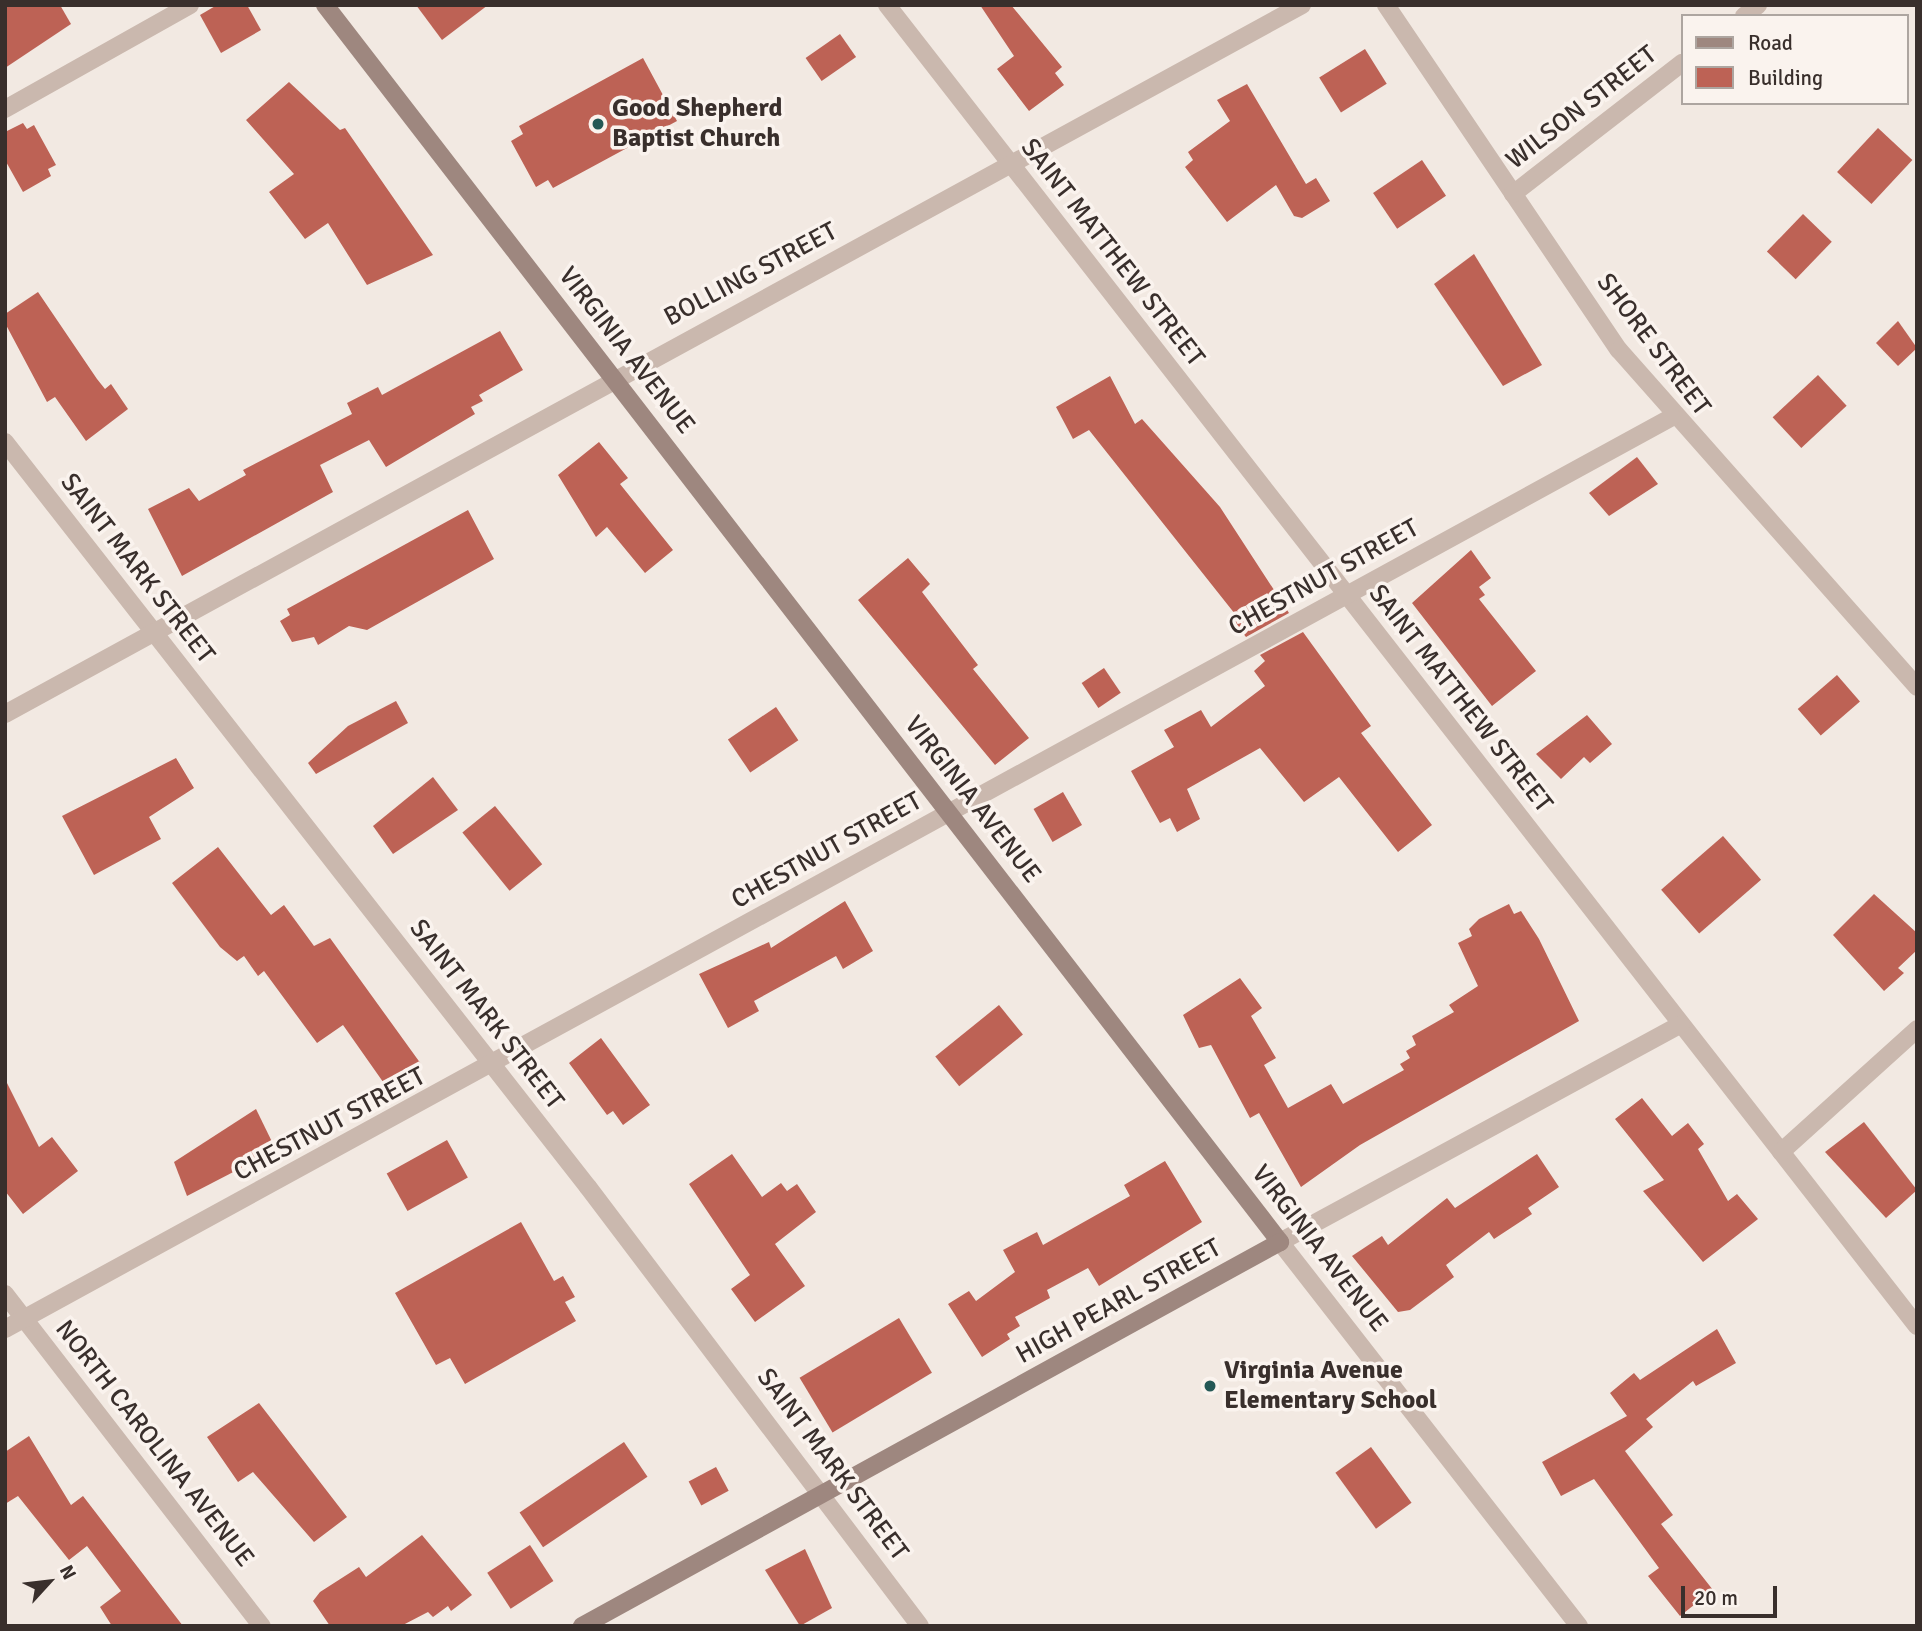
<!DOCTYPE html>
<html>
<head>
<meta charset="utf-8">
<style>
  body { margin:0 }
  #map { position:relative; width:1922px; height:1631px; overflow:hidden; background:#f2e9e2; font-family:Signika,sans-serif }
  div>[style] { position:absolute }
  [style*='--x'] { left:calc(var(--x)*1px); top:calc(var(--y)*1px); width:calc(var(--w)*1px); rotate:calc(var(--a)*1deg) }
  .building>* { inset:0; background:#bd6255; transform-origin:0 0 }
  .street>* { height:18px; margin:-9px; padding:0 9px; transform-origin:9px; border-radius:9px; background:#cab8ae }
  .secondary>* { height:18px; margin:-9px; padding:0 9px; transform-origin:9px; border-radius:9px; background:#9e877f }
  .dots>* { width:19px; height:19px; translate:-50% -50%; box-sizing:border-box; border:4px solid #faf3ee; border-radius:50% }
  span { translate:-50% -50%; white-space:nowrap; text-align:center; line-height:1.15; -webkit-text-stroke:7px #faf3ee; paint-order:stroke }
  .street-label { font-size:26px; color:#392f2c }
  .poi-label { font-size:26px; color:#392f2c; font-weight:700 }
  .left { translate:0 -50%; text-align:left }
  .frame { position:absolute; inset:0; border:7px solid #392f2c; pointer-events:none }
  .legend { position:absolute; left:1681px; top:14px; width:228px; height:91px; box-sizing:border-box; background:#faf3ee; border:2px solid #ada5a0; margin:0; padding:9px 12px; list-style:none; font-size:21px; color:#392f2c }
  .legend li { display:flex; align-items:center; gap:14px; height:35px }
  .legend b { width:35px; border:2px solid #ada5a0 }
  .north { position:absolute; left:14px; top:1547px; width:70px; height:70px; -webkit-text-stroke:5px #faf3ee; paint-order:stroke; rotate:63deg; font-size:19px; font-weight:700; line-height:28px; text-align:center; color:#392f2c }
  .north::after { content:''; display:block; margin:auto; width:24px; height:32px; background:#392f2c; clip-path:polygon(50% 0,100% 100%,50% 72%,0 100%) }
  .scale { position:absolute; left:1681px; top:1586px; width:96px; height:32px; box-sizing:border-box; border:4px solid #392f2c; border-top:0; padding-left:9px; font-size:21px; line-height:24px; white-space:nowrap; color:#392f2c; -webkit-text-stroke:5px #faf3ee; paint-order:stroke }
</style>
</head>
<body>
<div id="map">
  <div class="building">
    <i style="clip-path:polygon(5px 5px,60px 5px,71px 24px,5px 68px)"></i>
    <i style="clip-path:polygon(217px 5px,247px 5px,261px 30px,221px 53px,200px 15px)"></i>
    <i style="clip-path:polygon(416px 5px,488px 5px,442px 40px)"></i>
    <i style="clip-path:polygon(980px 5px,1011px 5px,1062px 67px,1055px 73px,1064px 85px,1029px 111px,997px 69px,1014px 56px)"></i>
    <i style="left:840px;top:34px;width:28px;height:42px;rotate:55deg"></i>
    <i style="left:1365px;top:49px;width:41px;height:54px;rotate:58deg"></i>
    <i style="clip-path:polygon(643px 58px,677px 121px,553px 188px,548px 180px,536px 187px,511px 141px,523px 134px,519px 126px)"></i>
    <i style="clip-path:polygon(289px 82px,340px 130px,345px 128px,433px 255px,367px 285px,328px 223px,305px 239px,269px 192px,294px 174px,246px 120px)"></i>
    <i style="clip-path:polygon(1247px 84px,1306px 184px,1316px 178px,1330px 201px,1302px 218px,1294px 216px,1276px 185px,1227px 222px,1185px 167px,1193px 160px,1188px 152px,1230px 121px,1217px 100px)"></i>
    <i style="clip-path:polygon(23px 123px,27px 129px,34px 125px,56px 165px,48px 169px,51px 176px,23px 192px,5px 160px,5px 132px)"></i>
    <i style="left:1878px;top:128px;width:47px;height:60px;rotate:43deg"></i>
    <i style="left:1422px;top:160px;width:43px;height:59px;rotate:56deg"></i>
    <i style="left:1803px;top:214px;width:40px;height:52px;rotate:44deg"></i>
    <i style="clip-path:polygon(1474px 254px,1542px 365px,1503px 386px,1434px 284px)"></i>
    <i style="clip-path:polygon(38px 292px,97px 379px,105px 389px,111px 384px,128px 409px,86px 441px,55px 397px,47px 402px,5px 323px,5px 314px)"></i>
    <i style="clip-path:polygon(1898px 321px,1917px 348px,1898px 366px,1876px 343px)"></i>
    <i style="clip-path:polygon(500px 331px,523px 370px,479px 395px,483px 401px,471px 407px,475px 414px,386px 467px,369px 440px,320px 465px,333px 492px,182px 576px,148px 509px,189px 488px,199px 501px,246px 475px,243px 470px,352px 414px,347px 403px,378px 387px,382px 395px)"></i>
    <i style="left:1818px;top:375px;width:42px;height:62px;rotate:47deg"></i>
    <i style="clip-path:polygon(1110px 376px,1135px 424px,1142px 419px,1220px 507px,1289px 613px,1246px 637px,1230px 617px,1235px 614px,1089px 430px,1073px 439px,1056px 407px)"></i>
    <i style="clip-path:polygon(599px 442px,628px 478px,620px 484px,673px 550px,645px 573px,607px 527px,596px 537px,558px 475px)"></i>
    <i style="clip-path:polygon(1637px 457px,1658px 484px,1609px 516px,1589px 493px)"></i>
    <i style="clip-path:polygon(468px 510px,494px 559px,367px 630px,349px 626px,318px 645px,314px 637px,292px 642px,280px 621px,290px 615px,287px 609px)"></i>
    <i style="clip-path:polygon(1471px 550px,1491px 578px,1479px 587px,1485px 595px,1479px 599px,1536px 671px,1492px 706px,1412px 603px)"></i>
    <i style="clip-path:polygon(908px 558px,930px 584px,922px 592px,978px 665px,973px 669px,1029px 738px,995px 765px,858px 600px)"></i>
    <i style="clip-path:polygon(1303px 632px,1371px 726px,1361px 733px,1432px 825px,1398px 852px,1339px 777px,1304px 802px,1260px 748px,1187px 789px,1200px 819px,1177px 832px,1170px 818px,1160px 823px,1131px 771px,1174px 747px,1164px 730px,1201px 710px,1211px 727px,1265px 686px,1254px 671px,1265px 661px,1260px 655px)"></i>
    <i style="left:1104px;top:668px;width:30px;height:27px;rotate:56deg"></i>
    <i style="left:1837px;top:675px;width:35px;height:52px;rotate:49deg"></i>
    <i style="clip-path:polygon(396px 701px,408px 723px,316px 774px,308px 763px,348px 726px)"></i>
    <i style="left:776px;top:707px;width:40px;height:58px;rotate:56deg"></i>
    <i style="clip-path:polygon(1587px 715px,1612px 744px,1590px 763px,1584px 757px,1561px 779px,1536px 754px)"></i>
    <i style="clip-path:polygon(176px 758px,194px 788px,149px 817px,161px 839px,94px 875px,62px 816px)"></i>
    <i style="clip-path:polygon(433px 777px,458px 810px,393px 854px,373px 826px)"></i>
    <i style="left:1063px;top:792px;width:38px;height:34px;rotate:60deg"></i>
    <i style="left:495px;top:806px;width:75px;height:42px;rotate:51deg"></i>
    <i style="left:1723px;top:836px;width:58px;height:82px;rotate:49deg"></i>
    <i style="clip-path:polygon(218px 847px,271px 915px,284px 905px,314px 946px,330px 938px,421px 1064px,388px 1089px,343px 1025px,317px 1043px,264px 971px,258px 976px,244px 956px,237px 961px,220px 947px,172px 883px)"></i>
    <i style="clip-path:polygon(1874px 894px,1917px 933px,1917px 950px,1898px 968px,1904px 973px,1884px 991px,1833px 935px)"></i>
    <i style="clip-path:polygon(845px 901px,873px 951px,843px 969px,836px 956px,754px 1001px,759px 1011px,728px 1028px,699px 974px,769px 942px,771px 948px)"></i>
    <i style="clip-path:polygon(1509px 904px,1514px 914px,1521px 911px,1539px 939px,1579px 1021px,1360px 1145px,1301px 1187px,1259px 1113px,1250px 1118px,1211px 1045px,1199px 1048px,1183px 1015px,1240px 978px,1262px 1008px,1251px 1016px,1276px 1058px,1264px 1065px,1288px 1108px,1331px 1084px,1343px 1104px,1404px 1070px,1400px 1064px,1410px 1058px,1406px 1051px,1416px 1045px,1412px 1036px,1454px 1012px,1449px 1005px,1478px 986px,1458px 943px,1472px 936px,1469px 929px,1479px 919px)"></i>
    <i style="left:999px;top:1005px;width:38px;height:82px;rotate:51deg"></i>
    <i style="clip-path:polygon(601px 1038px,650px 1105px,623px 1125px,613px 1111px,607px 1115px,569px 1063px)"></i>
    <i style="clip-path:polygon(5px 1079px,39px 1147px,52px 1137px,78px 1171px,23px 1214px,5px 1191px)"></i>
    <i style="clip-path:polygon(1642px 1098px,1672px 1136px,1688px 1123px,1704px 1144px,1698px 1149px,1728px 1201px,1737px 1194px,1758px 1219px,1703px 1262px,1643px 1191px,1664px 1180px,1615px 1119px)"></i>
    <i style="clip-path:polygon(256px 1109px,276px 1150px,187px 1196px,174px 1162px)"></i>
    <i style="clip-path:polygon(1864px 1122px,1917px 1190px,1886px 1218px,1825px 1152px)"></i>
    <i style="left:447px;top:1140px;width:43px;height:69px;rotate:61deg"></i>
    <i style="clip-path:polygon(732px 1154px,762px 1197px,781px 1183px,787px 1191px,797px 1184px,816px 1212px,775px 1244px,805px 1286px,755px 1322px,731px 1289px,750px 1275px,689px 1184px)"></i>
    <i style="clip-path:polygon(1537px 1154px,1559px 1187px,1528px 1208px,1532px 1214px,1494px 1239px,1489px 1232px,1446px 1265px,1454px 1277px,1410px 1310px,1398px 1312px,1352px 1256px,1382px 1236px,1388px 1245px,1447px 1198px,1455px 1208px)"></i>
    <i style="clip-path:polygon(1165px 1161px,1202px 1222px,1099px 1286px,1088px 1268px,1047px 1290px,1050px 1298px,1015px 1317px,1020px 1326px,1007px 1334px,1010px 1339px,982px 1357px,948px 1304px,969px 1291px,976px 1301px,1015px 1272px,1003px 1250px,1037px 1232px,1043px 1245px,1130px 1196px,1124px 1185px)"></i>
    <i style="clip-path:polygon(521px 1222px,554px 1281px,563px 1276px,575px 1297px,565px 1302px,576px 1321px,465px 1384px,450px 1358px,436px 1365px,395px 1293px)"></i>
    <i style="left:899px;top:1318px;width:64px;height:116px;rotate:59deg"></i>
    <i style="clip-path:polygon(1717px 1329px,1736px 1363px,1696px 1386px,1693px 1381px,1646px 1419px,1653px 1427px,1625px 1451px,1673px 1515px,1661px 1524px,1713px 1590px,1680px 1616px,1648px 1576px,1659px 1568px,1594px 1479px,1561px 1496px,1542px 1462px,1627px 1416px,1610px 1393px,1634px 1373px,1640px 1380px)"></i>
    <i style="clip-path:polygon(259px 1403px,347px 1517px,314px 1542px,253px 1472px,238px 1482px,207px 1437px)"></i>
    <i style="clip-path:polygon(29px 1436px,71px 1505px,83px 1496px,183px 1626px,112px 1626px,100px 1607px,121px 1591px,87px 1546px,69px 1560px,18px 1496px,5px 1504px,5px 1452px)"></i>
    <i style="left:624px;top:1442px;width:42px;height:126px;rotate:56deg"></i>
    <i style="left:1371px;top:1447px;width:69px;height:44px;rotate:54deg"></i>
    <i style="left:716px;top:1467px;width:27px;height:31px;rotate:62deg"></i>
    <i style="clip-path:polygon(422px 1535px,472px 1595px,451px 1611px,448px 1606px,433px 1617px,428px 1612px,401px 1626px,330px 1626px,313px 1601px,320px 1592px,359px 1567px,366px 1577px)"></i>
    <i style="left:530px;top:1545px;width:43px;height:51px;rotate:57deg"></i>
    <i style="clip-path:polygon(805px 1549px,832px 1608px,800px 1626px,765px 1570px)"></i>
  </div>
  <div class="street">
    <i style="--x:887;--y:5;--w:1675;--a:52.06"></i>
    <i style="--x:1386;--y:5;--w:416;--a:56"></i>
    <i style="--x:1619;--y:350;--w:450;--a:48.5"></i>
    <i style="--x:1744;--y:16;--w:18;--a:-38"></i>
    <i style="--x:5;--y:109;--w:212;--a:-29.3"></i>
    <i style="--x:1513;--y:194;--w:214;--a:-37.8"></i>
    <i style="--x:5;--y:442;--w:946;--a:51.96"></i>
    <i style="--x:588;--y:1187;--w:550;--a:52.9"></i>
    <i style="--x:5;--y:714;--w:1478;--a:-28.66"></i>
    <i style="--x:1781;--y:1152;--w:183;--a:-42.1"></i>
    <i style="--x:5;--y:1294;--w:420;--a:52.3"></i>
    <i style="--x:5;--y:1329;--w:1900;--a:-28.68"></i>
    <i style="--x:1579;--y:1626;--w:487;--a:-127.9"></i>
    <i style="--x:1280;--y:1242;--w:456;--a:-28.5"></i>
  </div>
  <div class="secondary">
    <i style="--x:325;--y:5;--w:1563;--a:52.33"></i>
    <i style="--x:1280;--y:1242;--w:797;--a:151.18"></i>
  </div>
  <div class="dots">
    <i style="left:598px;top:124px;background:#245856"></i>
    <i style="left:1210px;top:1386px;background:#245856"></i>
  </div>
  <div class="street-label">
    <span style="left:1582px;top:108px;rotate:-38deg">WILSON STREET</span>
    <span style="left:1112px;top:253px;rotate:52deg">SAINT MATTHEW STREET</span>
    <span style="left:751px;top:275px;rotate:-28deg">BOLLING STREET</span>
    <span style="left:1653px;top:345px;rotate:53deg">SHORE STREET</span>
    <span style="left:626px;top:351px;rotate:52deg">VIRGINIA AVENUE</span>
    <span style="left:137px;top:569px;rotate:52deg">SAINT MARK STREET</span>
    <span style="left:1324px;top:578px;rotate:-29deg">CHESTNUT STREET</span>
    <span style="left:1460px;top:699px;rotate:52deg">SAINT MATTHEW STREET</span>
    <span style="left:972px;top:800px;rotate:52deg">VIRGINIA AVENUE</span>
    <span style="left:827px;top:851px;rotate:-29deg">CHESTNUT STREET</span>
    <span style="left:486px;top:1015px;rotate:52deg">SAINT MARK STREET</span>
    <span style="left:330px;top:1125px;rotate:-28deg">CHESTNUT STREET</span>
    <span style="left:1319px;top:1249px;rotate:52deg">VIRGINIA AVENUE</span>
    <span style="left:1119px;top:1302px;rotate:-29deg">HIGH PEARL STREET</span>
    <span style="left:154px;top:1444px;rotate:52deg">NORTH CAROLINA AVENUE</span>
    <span style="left:832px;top:1465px;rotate:53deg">SAINT MARK STREET</span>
  </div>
  <div class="poi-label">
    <span class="left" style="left:612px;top:124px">Good Shepherd<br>Baptist Church</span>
    <span class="left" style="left:1224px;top:1386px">Virginia Avenue<br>Elementary School</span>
  </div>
  <div class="frame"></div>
  <ul class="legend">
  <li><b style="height:9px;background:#9e877f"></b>Road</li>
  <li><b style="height:19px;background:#bd6255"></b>Building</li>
  </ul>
  <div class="north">N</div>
  <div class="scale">20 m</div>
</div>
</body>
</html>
